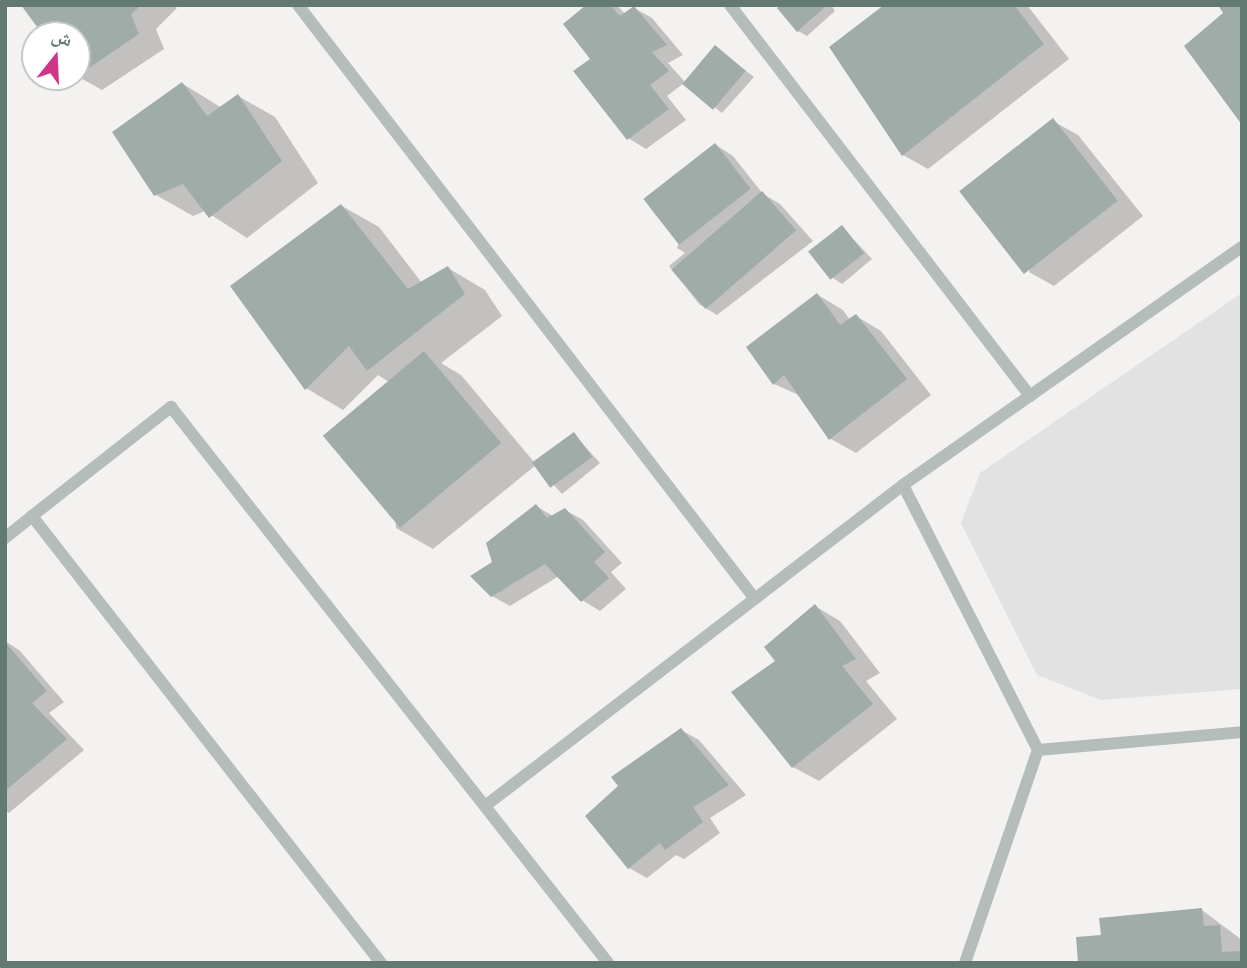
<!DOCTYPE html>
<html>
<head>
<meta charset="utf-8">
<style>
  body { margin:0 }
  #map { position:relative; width:1247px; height:968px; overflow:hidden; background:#f4f2f1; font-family:"Nunito Sans","Noto Naskh Arabic",sans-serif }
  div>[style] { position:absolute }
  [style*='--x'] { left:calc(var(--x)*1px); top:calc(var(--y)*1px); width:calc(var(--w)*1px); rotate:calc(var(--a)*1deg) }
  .built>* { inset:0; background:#e2e2e2 }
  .shadow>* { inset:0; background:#0003 }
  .building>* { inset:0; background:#a0aca8; transform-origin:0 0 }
  .minor>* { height:12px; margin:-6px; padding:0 6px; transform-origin:6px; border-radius:6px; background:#b5bdba }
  span { translate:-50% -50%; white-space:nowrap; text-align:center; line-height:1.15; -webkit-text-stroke:7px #fff; paint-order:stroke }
  .frame { position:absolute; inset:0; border:7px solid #637a72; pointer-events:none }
  .north { position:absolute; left:21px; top:21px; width:70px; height:70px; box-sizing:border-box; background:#fff; border:2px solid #c1cac7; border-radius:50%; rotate:18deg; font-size:19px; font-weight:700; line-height:28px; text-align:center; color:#637a72 }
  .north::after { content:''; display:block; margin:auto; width:24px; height:32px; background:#d03688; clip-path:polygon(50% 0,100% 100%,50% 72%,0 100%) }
</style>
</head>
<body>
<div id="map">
  <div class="built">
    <i style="clip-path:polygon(1242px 293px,1242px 689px,1101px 700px,1037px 675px,961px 523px,980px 473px)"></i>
  </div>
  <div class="shadow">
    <i style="clip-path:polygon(23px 5px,174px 5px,177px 8px,156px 29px,164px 49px,102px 90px,77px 76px,77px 35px,46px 35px)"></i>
    <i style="clip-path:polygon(589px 5px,617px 5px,625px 14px,634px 8px,652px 18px,683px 55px,668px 63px,685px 82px,715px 47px,754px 77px,722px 113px,684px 83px,667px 96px,686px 120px,646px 149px,628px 138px,592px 59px)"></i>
    <i style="clip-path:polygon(784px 5px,831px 5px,835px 11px,807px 36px,798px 31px)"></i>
    <i style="clip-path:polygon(886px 5px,1027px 5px,1069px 59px,928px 169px,903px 155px)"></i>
    <i style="clip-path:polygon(183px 84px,222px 108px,238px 96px,275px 117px,318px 183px,247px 238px,205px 211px,193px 216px,156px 195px)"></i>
    <i style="clip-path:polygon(1053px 121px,1078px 135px,1143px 216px,1054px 286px,1029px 272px)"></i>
    <i style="clip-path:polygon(716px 145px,733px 156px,763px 194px,780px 204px,813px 241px,717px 315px,699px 304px,669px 266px,685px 253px,677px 248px)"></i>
    <i style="clip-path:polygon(342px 206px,379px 227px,422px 283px,448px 268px,485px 290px,502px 316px,441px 363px,461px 375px,535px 463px,574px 434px,600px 463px,562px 494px,536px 465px,433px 549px,396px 528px,389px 382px,378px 375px,343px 410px,306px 388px)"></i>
    <i style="clip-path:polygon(842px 227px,872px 259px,842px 284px,833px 278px)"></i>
    <i style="clip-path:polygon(818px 295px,843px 310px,850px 320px,856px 316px,881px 331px,931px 395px,856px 453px,831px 439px,801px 396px,774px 384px)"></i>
    <i style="clip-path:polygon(536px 506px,553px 516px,565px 510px,583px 520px,622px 563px,611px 572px,626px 589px,600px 611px,582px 600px,559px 576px,510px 606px,492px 596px,495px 563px)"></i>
    <i style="clip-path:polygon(815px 606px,840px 621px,880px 673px,866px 681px,897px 719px,819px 781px,793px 767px,777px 662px)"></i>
    <i style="clip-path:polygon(5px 641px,19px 650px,64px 702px,49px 713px,84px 750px,9px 813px,5px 811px)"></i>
    <i style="clip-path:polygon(681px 730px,699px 740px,746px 795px,710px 818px,720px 833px,684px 859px,676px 855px,647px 878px,629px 868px)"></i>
    <i style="clip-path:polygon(1202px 910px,1242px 940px,1242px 963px,1080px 963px,1103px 937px)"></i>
  </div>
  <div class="building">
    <i style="clip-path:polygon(21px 5px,141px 5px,131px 14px,139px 34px,77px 76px,77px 35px,43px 35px)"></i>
    <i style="clip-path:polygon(586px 5px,610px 5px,620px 16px,634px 6px,667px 45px,652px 52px,669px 71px,650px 85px,669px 109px,627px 140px,573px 71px,590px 59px,563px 24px)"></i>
    <i style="clip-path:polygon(781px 5px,827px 5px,797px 32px,777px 8px)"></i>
    <i style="clip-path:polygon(884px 5px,1014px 5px,1044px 44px,902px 156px,829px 47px)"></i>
    <i style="clip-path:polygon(1218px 5px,1242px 5px,1242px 125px,1184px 46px,1223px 13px)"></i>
    <i style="left:715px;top:45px;width:40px;height:51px;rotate:40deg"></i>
    <i style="clip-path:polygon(182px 82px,207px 116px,238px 94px,282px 161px,209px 218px,183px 184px,154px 196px,112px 132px)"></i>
    <i style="left:1053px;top:118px;width:105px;height:119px;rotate:52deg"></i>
    <i style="left:715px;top:143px;width:58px;height:91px;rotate:52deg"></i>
    <i style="left:762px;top:191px;width:52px;height:120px;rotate:49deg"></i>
    <i style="clip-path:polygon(341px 204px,408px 289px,448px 266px,465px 294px,367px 371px,349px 346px,305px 390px,230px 286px)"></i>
    <i style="left:842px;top:225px;width:36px;height:43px;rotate:52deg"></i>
    <i style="clip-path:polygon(817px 293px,840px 325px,856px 314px,907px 379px,829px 440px,784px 375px,773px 385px,746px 347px)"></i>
    <i style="left:424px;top:351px;width:120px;height:132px;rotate:50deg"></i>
    <i style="left:574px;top:432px;width:31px;height:52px;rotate:54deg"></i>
    <i style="clip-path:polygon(536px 504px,547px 518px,565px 508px,605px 552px,594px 562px,609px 578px,581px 602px,545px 564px,491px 597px,470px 576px,492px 562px,486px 543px)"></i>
    <i style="clip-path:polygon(815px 604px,856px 659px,842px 666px,873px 704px,792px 768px,731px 692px,775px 661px,764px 647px)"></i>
    <i style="clip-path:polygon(5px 642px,47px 691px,32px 703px,67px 739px,5px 791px)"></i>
    <i style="clip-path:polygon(681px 728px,729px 785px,693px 807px,703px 822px,665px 850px,660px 843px,628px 869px,585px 816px,618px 786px,611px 777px)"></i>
    <i style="clip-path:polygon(1202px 908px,1204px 926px,1220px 925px,1222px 952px,1240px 951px,1241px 963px,1078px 963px,1076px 937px,1101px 935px,1099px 918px)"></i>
  </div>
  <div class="minor">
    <i style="--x:298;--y:5;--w:749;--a:52.43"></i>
    <i style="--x:730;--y:5;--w:493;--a:52.5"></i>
    <i style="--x:903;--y:485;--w:297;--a:63"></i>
    <i style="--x:1038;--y:750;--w:205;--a:-5"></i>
    <i style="--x:5;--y:538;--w:35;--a:-39"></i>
    <i style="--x:485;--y:806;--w:527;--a:-37.52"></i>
    <i style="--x:903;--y:485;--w:414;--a:-35.1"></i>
    <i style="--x:381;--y:963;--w:567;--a:-127.98"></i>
    <i style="--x:32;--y:516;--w:177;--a:-38.1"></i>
    <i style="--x:171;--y:407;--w:707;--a:51.83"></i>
    <i style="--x:965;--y:963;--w:225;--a:-71.1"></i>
  </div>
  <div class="frame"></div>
  <div class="north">ش</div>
</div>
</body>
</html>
